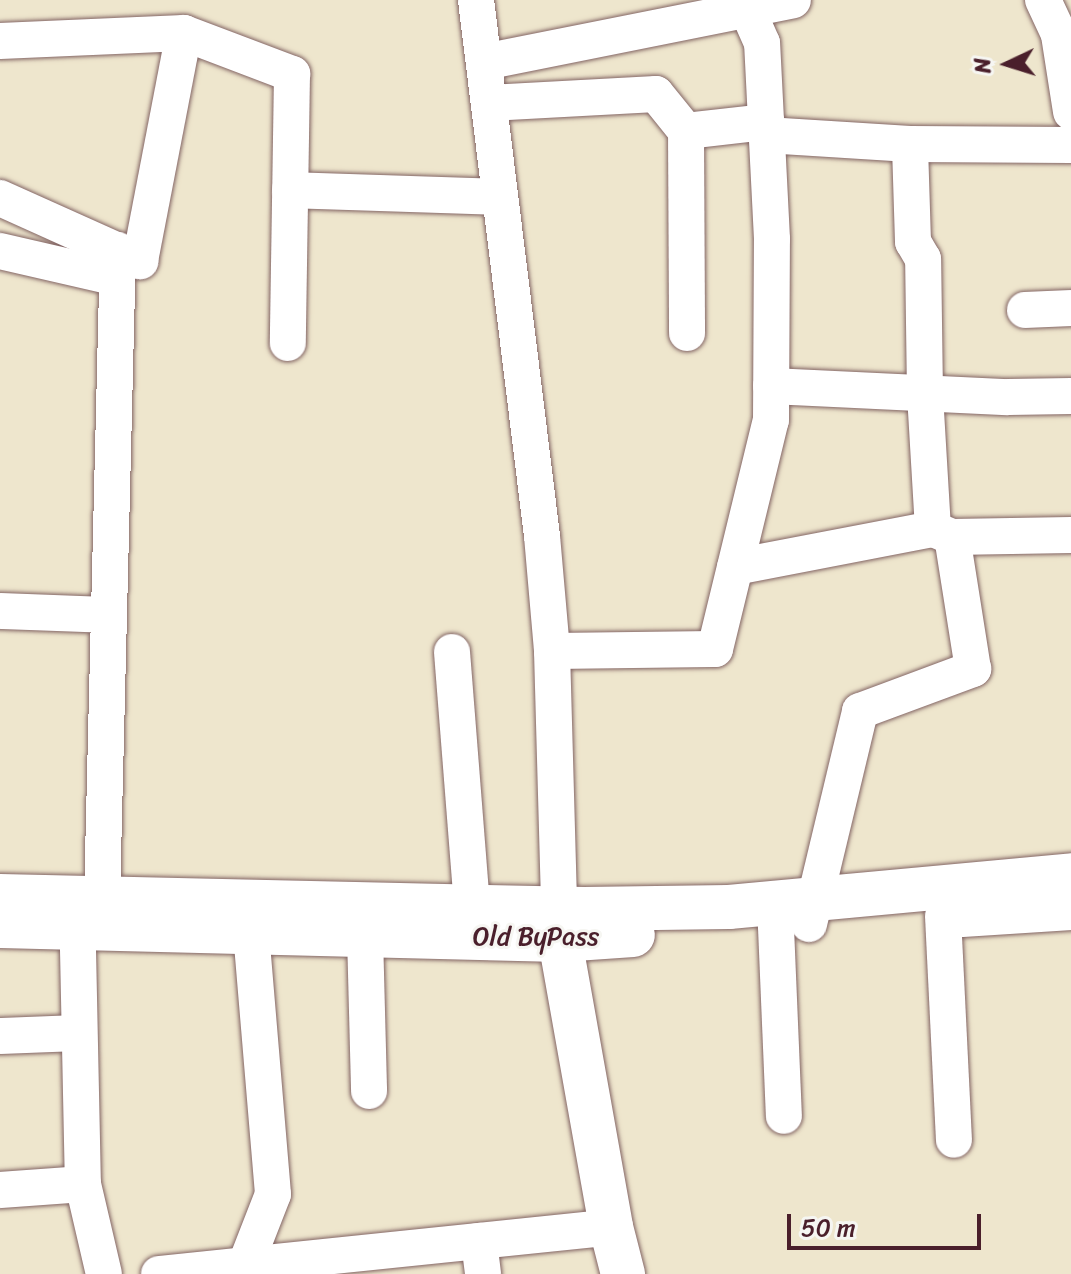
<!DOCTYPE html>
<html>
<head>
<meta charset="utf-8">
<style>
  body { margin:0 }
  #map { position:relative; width:1071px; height:1274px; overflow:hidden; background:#eee6cd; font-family:Sriracha,sans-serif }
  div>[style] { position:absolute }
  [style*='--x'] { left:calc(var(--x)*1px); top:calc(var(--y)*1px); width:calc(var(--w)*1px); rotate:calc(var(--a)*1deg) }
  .roads { filter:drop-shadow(0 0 2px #836564) drop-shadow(0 0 2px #836564) }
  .minor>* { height:36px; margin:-18px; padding:0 18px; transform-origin:18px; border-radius:18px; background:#fff }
  .major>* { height:44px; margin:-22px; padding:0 22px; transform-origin:22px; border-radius:22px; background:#fff }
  span { translate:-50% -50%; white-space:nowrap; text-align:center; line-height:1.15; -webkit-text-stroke:6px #f6f6f2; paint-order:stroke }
  .street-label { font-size:26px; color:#4a1f2b }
  .north { position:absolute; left:967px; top:24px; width:80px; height:80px; -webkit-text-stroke:6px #f6f6f2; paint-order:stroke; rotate:266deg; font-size:22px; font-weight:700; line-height:32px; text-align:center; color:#4a1f2b }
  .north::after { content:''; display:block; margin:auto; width:28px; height:36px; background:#4a1f2b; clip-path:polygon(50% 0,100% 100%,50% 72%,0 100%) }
  .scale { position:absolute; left:787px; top:1214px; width:194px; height:36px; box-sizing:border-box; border:4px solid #4a1f2b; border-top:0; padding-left:10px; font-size:24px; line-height:28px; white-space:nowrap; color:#4a1f2b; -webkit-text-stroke:6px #f6f6f2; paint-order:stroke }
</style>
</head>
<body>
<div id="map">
  <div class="roads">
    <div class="minor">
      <i style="--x:476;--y:0;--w:540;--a:82.98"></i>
      <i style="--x:542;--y:536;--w:115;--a:85"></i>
      <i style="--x:552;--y:651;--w:257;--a:88.4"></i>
      <i style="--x:1043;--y:0;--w:38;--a:65"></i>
      <i style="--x:1059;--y:35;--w:78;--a:81.1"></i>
      <i style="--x:0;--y:41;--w:184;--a:-2.5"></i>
      <i style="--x:184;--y:33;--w:116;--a:20.8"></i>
      <i style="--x:292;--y:74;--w:269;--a:90.9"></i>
      <i style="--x:484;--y:62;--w:315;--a:-11.3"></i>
      <i style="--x:489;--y:103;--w:167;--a:-3.1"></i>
      <i style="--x:656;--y:94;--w:48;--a:51"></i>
      <i style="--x:686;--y:131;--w:202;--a:89.7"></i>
      <i style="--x:686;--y:131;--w:81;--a:-6.4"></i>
      <i style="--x:766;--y:135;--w:144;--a:3.6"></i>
      <i style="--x:910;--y:144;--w:161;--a:0.4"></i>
      <i style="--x:290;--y:190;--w:210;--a:1.9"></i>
      <i style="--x:0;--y:198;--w:154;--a:24.2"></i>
      <i style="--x:140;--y:261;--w:232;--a:-79.1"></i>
      <i style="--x:0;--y:251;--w:120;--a:13"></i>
      <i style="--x:1025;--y:310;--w:46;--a:-2.5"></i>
      <i style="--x:771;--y:386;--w:237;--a:2.7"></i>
      <i style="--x:1008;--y:397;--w:63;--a:-0.9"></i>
      <i style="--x:952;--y:537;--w:119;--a:-1"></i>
      <i style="--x:735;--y:567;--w:202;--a:-10.9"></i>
      <i style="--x:0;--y:611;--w:108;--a:2.1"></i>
      <i style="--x:552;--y:651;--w:163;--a:-0.7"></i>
      <i style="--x:715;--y:649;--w:236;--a:-76.3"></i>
      <i style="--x:771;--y:420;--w:181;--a:-89.7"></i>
      <i style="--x:772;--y:239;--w:196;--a:-92.9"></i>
      <i style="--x:762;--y:43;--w:47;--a:-113.8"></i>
      <i style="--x:452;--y:652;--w:255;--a:85.5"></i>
      <i style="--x:102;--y:898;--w:648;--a:-88.59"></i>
      <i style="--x:77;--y:902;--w:282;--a:88.8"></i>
      <i style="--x:83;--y:1184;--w:92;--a:76.9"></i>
      <i style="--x:775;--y:904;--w:212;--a:87.6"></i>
      <i style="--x:943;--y:916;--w:224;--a:87.2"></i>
      <i style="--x:809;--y:924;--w:219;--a:-76.5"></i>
      <i style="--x:860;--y:711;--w:121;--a:-20.4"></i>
      <i style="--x:973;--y:669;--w:134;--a:-99"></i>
      <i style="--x:952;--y:537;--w:21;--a:-157"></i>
      <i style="--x:933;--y:529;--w:135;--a:-93.4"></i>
      <i style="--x:925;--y:394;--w:135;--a:-90.8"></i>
      <i style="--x:923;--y:259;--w:20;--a:-120"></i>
      <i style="--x:913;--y:242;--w:98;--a:-91.8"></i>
      <i style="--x:365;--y:935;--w:156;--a:88.5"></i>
      <i style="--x:0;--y:1036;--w:79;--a:-2.2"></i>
      <i style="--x:0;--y:1190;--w:83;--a:-4.1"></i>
      <i style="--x:479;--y:1241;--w:33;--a:83"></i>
      <i style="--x:245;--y:1266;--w:77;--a:-68.7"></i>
      <i style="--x:273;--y:1194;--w:263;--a:-94.8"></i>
      <i style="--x:159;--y:1274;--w:454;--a:-5.9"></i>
    </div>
    <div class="major">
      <i style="--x:0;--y:896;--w:584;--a:1.28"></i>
      <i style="--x:584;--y:909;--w:145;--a:-0.8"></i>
      <i style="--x:729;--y:907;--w:343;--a:-5.3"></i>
      <i style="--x:559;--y:910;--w:30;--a:88"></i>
      <i style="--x:560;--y:940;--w:291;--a:79.9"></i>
      <i style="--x:611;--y:1227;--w:49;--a:75.7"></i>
      <i style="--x:962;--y:915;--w:109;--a:-3.7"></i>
      <i style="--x:0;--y:926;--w:560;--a:1.43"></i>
      <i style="--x:560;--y:940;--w:73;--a:-3.9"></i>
    </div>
  </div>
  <div class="street-label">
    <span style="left:536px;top:937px">Old ByPass</span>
  </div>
  <div class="north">N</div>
  <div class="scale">50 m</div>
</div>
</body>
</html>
